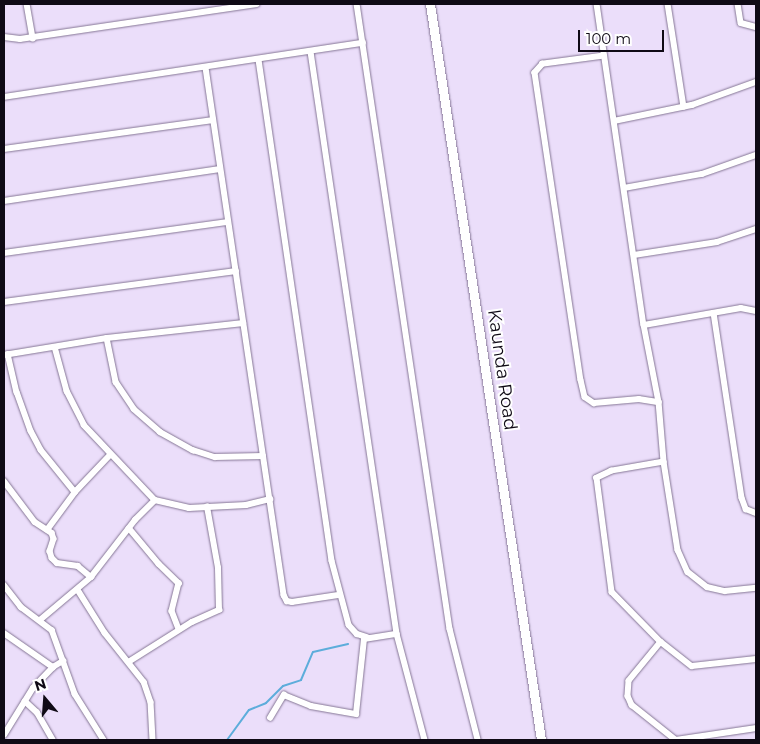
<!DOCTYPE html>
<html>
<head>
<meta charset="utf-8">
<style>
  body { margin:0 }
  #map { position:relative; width:760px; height:744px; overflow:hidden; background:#ebdefa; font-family:Montserrat,sans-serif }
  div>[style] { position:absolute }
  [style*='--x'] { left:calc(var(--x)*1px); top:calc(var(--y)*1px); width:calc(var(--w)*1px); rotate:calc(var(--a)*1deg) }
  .stream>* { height:2px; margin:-1px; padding:0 1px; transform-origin:1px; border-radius:1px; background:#5daddb }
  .roads { filter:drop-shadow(0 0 1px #857695) drop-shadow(0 0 1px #857695) }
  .street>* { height:5.5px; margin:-2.75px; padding:0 2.75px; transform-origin:2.75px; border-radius:2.75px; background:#fff }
  .secondary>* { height:9px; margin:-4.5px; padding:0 4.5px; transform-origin:4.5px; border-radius:4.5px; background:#fff }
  span { translate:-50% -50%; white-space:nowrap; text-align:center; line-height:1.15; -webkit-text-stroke:4px #fff; paint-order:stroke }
  .street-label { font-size:18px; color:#0f0a15 }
  .frame { position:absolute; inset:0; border:5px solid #0f0a15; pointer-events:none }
  .north { position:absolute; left:20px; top:674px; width:50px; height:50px; -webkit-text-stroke:4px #fff; paint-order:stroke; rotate:342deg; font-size:14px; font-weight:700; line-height:20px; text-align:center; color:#0f0a15 }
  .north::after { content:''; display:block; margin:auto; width:18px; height:22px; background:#0f0a15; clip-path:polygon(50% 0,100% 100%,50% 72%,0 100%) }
  .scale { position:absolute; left:578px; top:30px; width:86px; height:22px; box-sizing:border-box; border:2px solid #0f0a15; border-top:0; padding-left:6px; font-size:15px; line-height:18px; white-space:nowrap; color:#0f0a15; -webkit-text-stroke:4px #fff; paint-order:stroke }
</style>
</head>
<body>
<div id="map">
  <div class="stream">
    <i style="--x:227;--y:740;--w:37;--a:-54"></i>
    <i style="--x:249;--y:710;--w:18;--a:-22"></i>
    <i style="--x:266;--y:703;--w:24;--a:-45"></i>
    <i style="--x:283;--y:686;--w:19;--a:-18"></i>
    <i style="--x:301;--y:680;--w:30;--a:-67"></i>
    <i style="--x:313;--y:652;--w:36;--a:-13"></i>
  </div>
  <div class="roads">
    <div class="street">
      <i style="--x:27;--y:4;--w:35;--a:80"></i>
      <i style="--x:357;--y:4;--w:632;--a:81.54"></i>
      <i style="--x:450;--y:629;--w:114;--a:75.8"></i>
      <i style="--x:597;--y:4;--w:324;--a:81.7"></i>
      <i style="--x:644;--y:325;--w:78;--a:79"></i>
      <i style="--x:659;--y:402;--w:60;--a:85.2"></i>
      <i style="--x:664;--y:462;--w:89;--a:81"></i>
      <i style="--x:678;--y:550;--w:24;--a:66"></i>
      <i style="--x:688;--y:572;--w:24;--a:38"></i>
      <i style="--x:707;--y:587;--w:18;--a:13"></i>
      <i style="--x:725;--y:591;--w:31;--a:-6"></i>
      <i style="--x:668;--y:4;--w:104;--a:81.2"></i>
      <i style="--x:738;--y:4;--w:19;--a:81"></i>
      <i style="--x:741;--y:23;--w:16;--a:15"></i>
      <i style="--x:4;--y:37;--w:16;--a:7"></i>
      <i style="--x:20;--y:39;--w:239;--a:-8.4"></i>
      <i style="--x:311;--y:52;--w:588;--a:81.59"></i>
      <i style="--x:397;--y:634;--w:110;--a:75.2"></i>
      <i style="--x:604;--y:56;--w:62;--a:172.5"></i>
      <i style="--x:543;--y:64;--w:12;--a:132"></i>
      <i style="--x:535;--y:73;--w:310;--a:81.5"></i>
      <i style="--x:581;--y:380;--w:17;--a:77"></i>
      <i style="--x:585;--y:397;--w:11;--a:34"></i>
      <i style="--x:594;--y:403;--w:45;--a:-5.1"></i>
      <i style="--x:639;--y:399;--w:20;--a:9"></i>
      <i style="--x:259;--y:60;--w:506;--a:81.71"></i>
      <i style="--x:332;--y:561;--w:66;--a:75.1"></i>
      <i style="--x:349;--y:625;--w:12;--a:48"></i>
      <i style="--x:357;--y:634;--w:10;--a:17"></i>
      <i style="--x:206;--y:68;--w:533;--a:81.58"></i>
      <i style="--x:284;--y:595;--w:7;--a:63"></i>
      <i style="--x:287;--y:601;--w:5;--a:11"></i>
      <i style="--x:292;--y:602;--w:48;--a:-8.5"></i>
      <i style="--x:4;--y:97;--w:363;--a:-8.6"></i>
      <i style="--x:614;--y:121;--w:80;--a:-11.6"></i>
      <i style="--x:692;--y:105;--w:68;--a:-19.8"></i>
      <i style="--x:4;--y:149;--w:211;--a:-7.9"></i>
      <i style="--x:624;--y:188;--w:79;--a:-10.2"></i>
      <i style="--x:702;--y:174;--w:57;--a:-19.4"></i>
      <i style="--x:4;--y:201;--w:218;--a:-8.4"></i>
      <i style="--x:4;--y:253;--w:226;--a:-7.9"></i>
      <i style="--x:634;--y:255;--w:84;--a:-8.9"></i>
      <i style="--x:717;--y:242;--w:41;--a:-18.4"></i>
      <i style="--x:4;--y:302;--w:234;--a:-7.6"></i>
      <i style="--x:714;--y:313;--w:187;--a:81.4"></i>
      <i style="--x:742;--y:498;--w:12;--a:70"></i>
      <i style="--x:746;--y:509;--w:11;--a:22"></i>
      <i style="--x:644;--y:325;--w:98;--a:-9.9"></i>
      <i style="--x:741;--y:308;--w:15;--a:11"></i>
      <i style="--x:107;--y:338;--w:45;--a:78.4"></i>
      <i style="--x:116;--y:382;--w:32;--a:56"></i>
      <i style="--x:134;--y:409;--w:35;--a:41"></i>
      <i style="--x:160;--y:432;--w:38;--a:29"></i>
      <i style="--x:193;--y:450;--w:23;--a:18"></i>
      <i style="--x:215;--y:457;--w:48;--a:-1.2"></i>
      <i style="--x:55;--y:347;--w:46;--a:74.7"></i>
      <i style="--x:67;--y:391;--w:38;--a:63"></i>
      <i style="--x:84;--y:425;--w:103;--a:46.6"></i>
      <i style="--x:155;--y:500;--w:35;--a:13"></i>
      <i style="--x:189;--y:508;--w:57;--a:-3"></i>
      <i style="--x:246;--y:505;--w:25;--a:-14"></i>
      <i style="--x:8;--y:354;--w:39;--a:77"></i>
      <i style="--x:17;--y:392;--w:41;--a:70.3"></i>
      <i style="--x:31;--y:431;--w:21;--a:62"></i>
      <i style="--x:41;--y:450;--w:54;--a:51"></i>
      <i style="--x:4;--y:355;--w:104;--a:-9.4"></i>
      <i style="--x:107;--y:338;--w:137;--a:-6.3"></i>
      <i style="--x:664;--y:462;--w:53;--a:170.2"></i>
      <i style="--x:612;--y:471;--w:17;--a:155"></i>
      <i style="--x:597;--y:478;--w:115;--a:82.5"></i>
      <i style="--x:612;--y:592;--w:70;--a:45.6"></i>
      <i style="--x:661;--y:642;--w:39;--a:38"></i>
      <i style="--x:692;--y:666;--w:64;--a:-6.2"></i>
      <i style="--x:4;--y:481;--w:51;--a:52.9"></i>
      <i style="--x:35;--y:522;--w:20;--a:33"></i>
      <i style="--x:52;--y:533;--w:6;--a:72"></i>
      <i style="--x:54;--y:539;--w:13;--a:108"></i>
      <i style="--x:50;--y:551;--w:7;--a:74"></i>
      <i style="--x:52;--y:558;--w:7;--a:45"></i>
      <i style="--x:57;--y:563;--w:21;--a:8"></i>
      <i style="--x:78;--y:566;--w:17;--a:40"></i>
      <i style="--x:129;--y:528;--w:47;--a:50.2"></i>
      <i style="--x:159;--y:564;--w:28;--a:44"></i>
      <i style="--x:179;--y:583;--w:29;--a:104"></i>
      <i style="--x:172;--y:611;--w:19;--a:69"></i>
      <i style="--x:47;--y:530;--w:47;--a:-53.6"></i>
      <i style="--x:75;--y:492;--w:51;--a:-46.6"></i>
      <i style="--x:4;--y:585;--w:28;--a:52"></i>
      <i style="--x:21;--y:607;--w:39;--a:37"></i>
      <i style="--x:52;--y:630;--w:68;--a:70.2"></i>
      <i style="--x:75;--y:694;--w:54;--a:57.8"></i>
      <i style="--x:78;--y:590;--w:51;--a:57.9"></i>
      <i style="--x:105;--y:633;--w:63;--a:51.5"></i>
      <i style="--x:144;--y:682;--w:21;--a:71"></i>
      <i style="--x:151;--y:702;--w:38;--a:87"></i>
      <i style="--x:40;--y:620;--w:67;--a:-40.1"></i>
      <i style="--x:91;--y:577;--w:72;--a:-52.3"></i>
      <i style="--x:135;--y:520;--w:28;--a:-45"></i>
      <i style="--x:4;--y:633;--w:60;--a:34.8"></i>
      <i style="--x:661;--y:642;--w:50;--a:129.4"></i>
      <i style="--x:629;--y:681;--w:15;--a:94"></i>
      <i style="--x:628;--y:696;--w:10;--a:66"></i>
      <i style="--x:632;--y:705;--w:56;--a:38.5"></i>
      <i style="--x:676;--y:740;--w:81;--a:-8.5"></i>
      <i style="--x:130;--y:661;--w:73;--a:-32.2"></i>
      <i style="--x:192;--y:622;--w:30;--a:-24"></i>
      <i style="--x:219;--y:610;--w:42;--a:-91.4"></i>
      <i style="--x:218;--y:568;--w:62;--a:-100.2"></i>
      <i style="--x:25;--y:701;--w:16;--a:43"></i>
      <i style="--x:37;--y:712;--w:32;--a:60"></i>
      <i style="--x:270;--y:718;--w:27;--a:-59"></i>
      <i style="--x:284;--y:695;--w:29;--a:22"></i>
      <i style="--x:311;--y:706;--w:46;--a:10.1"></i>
      <i style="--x:356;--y:714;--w:75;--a:-83.9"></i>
      <i style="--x:364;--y:639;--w:33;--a:-9"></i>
      <i style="--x:4;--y:735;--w:55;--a:-58.3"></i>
      <i style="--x:33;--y:688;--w:29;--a:-46"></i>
      <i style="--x:53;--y:667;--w:12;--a:-31"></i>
    </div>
    <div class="secondary">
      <i style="--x:430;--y:4;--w:744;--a:81.42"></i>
    </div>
  </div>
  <div class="street-label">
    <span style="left:502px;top:370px;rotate:82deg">Kaunda Road</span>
  </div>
  <div class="frame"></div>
  <div class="north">N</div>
  <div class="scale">100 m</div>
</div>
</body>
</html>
